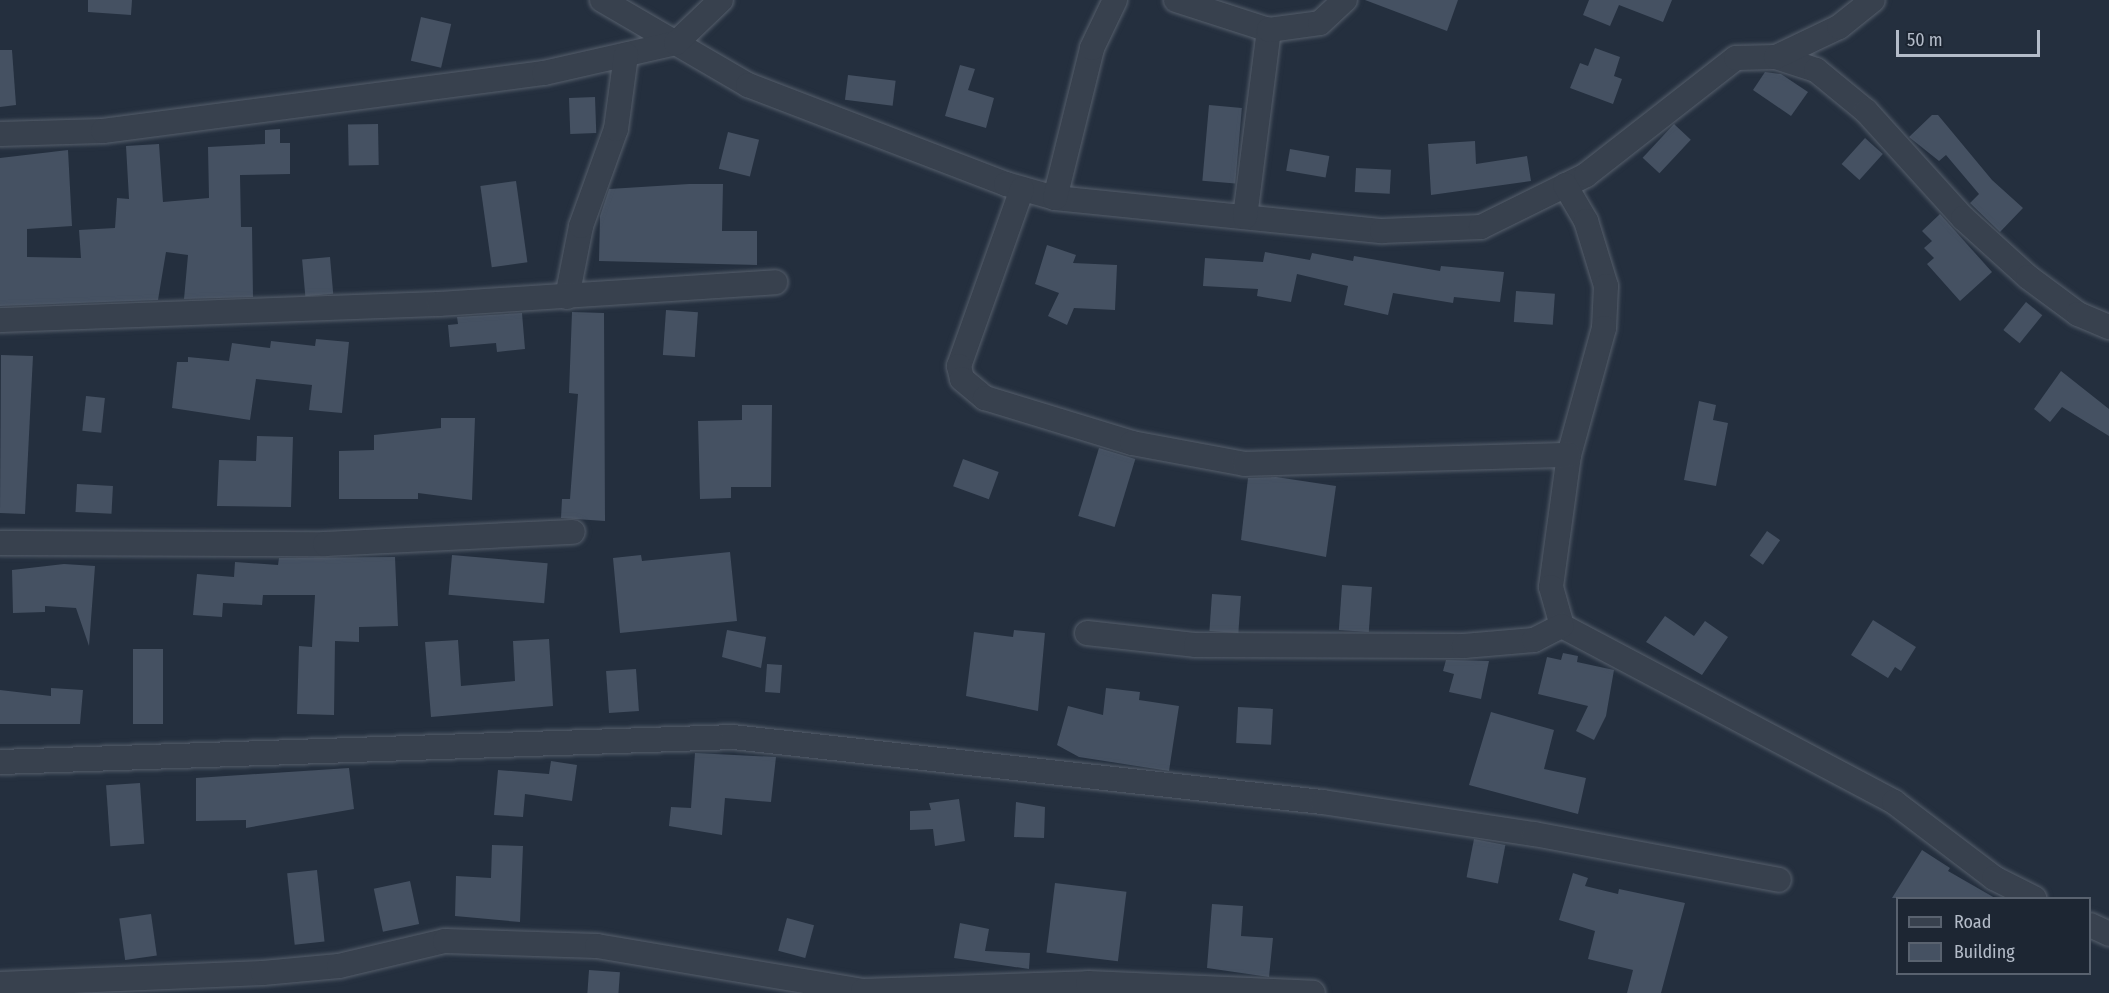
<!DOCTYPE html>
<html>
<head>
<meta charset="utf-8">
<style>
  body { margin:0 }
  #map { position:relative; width:2109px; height:993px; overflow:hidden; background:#242f3e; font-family:"Fira Sans Condensed",sans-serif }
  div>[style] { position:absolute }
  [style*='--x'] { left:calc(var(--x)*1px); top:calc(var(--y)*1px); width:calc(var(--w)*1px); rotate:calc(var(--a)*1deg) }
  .building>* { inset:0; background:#455162; transform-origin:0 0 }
  .roads { filter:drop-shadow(0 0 2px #565f6c) drop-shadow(0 0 2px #565f6c) }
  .minor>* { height:24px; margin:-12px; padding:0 12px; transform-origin:12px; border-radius:12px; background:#38414e }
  span { translate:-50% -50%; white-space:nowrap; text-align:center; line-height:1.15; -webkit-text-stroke:4.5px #1d2633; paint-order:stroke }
  .legend { position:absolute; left:1896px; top:897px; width:195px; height:78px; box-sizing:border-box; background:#1d2633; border:2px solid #59626f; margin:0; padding:8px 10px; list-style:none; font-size:18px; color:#b4bcc9 }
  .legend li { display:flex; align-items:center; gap:12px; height:30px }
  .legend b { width:30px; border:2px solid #59626f }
  .scale { position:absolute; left:1896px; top:30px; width:144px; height:27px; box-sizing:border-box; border:3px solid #b4bcc9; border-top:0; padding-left:8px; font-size:18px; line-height:21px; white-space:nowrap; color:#b4bcc9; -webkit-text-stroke:4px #1d2633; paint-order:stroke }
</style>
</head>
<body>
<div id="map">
  <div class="building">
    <i style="clip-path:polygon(88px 0,132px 0,131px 15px,88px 12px)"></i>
    <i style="clip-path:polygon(1365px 0,1458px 0,1447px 31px)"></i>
    <i style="clip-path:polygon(1589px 0,1672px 0,1663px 22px,1619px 5px,1610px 26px,1583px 15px)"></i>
    <i style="left:421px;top:17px;width:31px;height:45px;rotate:13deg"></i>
    <i style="clip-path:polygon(1595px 48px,1620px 57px,1614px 76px,1622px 79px,1613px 104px,1570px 88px,1580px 63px,1588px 66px)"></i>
    <i style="clip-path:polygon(0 50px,12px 50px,16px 105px,0 107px)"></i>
    <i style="clip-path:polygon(960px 65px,975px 69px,968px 90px,994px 98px,986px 128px,945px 116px)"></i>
    <i style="clip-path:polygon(1765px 72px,1781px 74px,1808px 92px,1791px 116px,1753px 90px)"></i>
    <i style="left:848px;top:75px;width:48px;height:25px;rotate:7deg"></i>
    <i style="left:595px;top:97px;width:36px;height:26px;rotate:88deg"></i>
    <i style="left:1209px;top:105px;width:33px;height:76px;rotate:5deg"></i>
    <i style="clip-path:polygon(1932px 115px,1938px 115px,1992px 180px,2023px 208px,2000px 232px,1970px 203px,1979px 194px,1946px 155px,1939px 161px,1909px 137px)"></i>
    <i style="left:378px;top:124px;width:41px;height:30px;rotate:89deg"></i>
    <i style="left:1674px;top:124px;width:23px;height:46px;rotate:43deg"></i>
    <i style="clip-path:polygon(280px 129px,280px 143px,290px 143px,290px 174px,240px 175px,241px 227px,252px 227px,253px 297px,184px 299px,188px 255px,166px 252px,158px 300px,0 306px,0 158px,68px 150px,72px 226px,27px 229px,27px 257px,81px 258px,79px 230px,115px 228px,117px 198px,129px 199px,126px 146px,159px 144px,163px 202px,209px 198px,208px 147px,265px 144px,265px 130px)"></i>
    <i style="left:728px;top:132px;width:32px;height:38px;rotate:14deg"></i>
    <i style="left:1865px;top:138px;width:24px;height:35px;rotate:42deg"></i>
    <i style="clip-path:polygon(1475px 141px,1476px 164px,1527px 156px,1531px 181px,1431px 195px,1428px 144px)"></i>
    <i style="left:1290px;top:149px;width:40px;height:22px;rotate:10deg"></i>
    <i style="left:1356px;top:168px;width:35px;height:24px;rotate:3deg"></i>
    <i style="left:516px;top:181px;width:82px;height:36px;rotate:82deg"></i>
    <i style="clip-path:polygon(689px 184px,723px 184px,722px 231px,757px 231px,757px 265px,599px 261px,600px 216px,609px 189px)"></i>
    <i style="clip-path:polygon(1940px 214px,1992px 272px,1960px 301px,1927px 264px,1934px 258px,1924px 248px,1932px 241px,1922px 231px)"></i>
    <i style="clip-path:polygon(1047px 245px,1076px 255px,1073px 263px,1117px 265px,1115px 310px,1074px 308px,1067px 325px,1048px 316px,1059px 293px,1035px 284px)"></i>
    <i style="clip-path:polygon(1265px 252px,1310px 260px,1312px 253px,1353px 261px,1354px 256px,1440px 271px,1441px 266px,1504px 272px,1500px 302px,1454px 297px,1453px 303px,1393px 293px,1388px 315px,1344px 305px,1348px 286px,1297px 274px,1291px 302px,1257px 296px,1258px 289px,1203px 286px,1205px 258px,1263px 262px)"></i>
    <i style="left:330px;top:257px;width:37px;height:28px;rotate:85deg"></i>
    <i style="left:1516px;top:291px;width:39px;height:31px;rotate:4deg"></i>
    <i style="left:2026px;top:302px;width:21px;height:36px;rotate:39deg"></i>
    <i style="left:666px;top:310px;width:32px;height:45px;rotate:4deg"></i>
    <i style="clip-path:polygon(572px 312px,604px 313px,605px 521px,561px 518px,562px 499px,570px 499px,578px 394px,569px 393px)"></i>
    <i style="clip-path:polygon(522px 313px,525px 349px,497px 352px,496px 343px,450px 347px,448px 325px,458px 324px,457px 317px)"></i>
    <i style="clip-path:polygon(316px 339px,349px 342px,342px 413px,309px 410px,312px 385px,256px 379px,250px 420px,172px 408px,177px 362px,188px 362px,188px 357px,229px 361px,232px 343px,270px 348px,271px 341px,315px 346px)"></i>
    <i style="clip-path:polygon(1px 355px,33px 356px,25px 514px,0 513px)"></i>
    <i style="clip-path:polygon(2061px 371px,2109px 409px,2109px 436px,2062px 407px,2050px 422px,2034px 409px)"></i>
    <i style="left:86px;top:396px;width:19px;height:35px;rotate:6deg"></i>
    <i style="clip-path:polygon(1699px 401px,1716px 405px,1713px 420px,1728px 423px,1716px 486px,1684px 480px)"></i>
    <i style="clip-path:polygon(742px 405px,772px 405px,771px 487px,731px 487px,731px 498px,700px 499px,698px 421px,742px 420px)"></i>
    <i style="clip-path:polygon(441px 418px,475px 418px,472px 500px,418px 493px,418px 499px,339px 499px,339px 451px,374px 450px,374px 435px,441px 428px)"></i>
    <i style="clip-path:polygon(257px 436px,293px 437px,291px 507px,217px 506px,219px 460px,256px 461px)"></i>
    <i style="left:1099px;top:448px;width:38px;height:71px;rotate:17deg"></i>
    <i style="left:963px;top:459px;width:38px;height:29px;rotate:20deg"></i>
    <i style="clip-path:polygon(1276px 477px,1336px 486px,1326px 557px,1241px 540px,1248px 478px)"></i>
    <i style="left:77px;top:484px;width:36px;height:28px;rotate:3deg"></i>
    <i style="left:1767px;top:531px;width:16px;height:30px;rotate:35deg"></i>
    <i style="clip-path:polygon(730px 552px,737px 621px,620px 633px,613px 558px,641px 555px,642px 561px)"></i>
    <i style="left:452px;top:555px;width:96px;height:40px;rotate:5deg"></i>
    <i style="clip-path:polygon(395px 557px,398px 626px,359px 627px,359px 642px,335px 641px,334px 715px,297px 714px,299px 646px,312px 647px,315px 595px,263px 595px,262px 605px,223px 603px,222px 617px,193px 615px,197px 574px,234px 577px,235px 562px,278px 565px,279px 558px)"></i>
    <i style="clip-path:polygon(64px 564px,95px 566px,89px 646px,76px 608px,45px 606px,45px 612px,13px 613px,12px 570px)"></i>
    <i style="left:1342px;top:585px;width:30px;height:45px;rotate:4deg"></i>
    <i style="left:1212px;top:594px;width:29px;height:37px;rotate:4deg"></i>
    <i style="clip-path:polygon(1665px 616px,1694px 636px,1705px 621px,1728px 637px,1702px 675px,1646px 642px)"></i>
    <i style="clip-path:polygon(1873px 620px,1916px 647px,1901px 671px,1895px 667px,1888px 678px,1851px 655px)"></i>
    <i style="clip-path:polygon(727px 630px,766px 637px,761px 668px,722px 657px)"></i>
    <i style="clip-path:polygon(1014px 630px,1045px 633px,1038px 711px,966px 696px,974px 632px,1013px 637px)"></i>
    <i style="clip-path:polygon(549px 639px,553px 706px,431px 717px,425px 642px,458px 640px,461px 686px,515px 681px,513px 641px)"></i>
    <i style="left:133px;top:649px;width:30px;height:75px"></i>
    <i style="clip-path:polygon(1563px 653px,1578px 656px,1577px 662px,1614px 670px,1606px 716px,1594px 740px,1576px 731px,1588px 706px,1538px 694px,1547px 657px,1561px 660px)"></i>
    <i style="clip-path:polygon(1446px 660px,1489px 661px,1481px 699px,1449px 692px,1454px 674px,1443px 671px)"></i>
    <i style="left:767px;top:664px;width:15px;height:28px;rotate:4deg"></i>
    <i style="left:636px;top:669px;width:42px;height:30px;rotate:86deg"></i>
    <i style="clip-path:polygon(51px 688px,83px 690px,80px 724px,0 724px,0 690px,51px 696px)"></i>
    <i style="clip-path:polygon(1106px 688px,1140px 692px,1139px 700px,1179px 706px,1169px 771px,1079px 757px,1057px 745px,1068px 706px,1103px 715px)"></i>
    <i style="left:1238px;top:707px;width:35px;height:36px;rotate:3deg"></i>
    <i style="clip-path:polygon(1491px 712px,1554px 730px,1544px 769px,1586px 778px,1578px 814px,1469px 785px)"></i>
    <i style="clip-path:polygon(695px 753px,776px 757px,771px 802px,725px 798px,722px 835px,669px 826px,671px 807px,691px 808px)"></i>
    <i style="clip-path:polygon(551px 761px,577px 765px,572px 801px,525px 794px,523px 817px,494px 815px,498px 770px,549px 774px)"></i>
    <i style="clip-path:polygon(349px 768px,354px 809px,246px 828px,246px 820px,196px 821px,196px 778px)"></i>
    <i style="left:140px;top:783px;width:61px;height:34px;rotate:86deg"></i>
    <i style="clip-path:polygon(959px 799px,965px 841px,935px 846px,933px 829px,910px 830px,910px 811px,931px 810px,929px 803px)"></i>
    <i style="clip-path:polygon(1016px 802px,1045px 807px,1044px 838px,1014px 837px)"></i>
    <i style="left:1474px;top:839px;width:32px;height:39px;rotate:11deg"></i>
    <i style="clip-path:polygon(492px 845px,523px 846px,520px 922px,455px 916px,456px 876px,491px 878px)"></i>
    <i style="clip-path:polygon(1922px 850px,1950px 868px,1948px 871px,1995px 898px,1892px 898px)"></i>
    <i style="left:317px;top:870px;width:72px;height:30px;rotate:84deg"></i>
    <i style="clip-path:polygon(1573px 873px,1588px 878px,1585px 886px,1618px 894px,1619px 889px,1685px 903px,1661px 993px,1627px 993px,1633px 970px,1588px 959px,1595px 931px,1559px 920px)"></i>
    <i style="left:410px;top:881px;width:44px;height:37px;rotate:78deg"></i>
    <i style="left:1055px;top:883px;width:72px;height:70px;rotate:7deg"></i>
    <i style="clip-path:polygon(1212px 904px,1243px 906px,1241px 936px,1273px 938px,1269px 977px,1207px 968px)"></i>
    <i style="left:151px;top:914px;width:42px;height:32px;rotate:82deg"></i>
    <i style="left:787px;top:918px;width:28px;height:34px;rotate:15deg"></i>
    <i style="clip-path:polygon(960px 923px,989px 929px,985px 951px,1030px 953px,1029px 969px,954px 958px)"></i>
    <i style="left:589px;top:970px;width:31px;height:23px;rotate:4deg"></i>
  </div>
  <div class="roads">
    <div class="minor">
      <i style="--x:602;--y:0;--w:169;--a:30.2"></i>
      <i style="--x:748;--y:85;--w:276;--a:21"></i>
      <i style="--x:1006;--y:184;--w:51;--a:15.9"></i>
      <i style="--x:1055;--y:198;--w:329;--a:5.8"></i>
      <i style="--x:1382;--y:231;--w:99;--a:-2.3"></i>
      <i style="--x:1481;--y:227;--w:117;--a:-26.3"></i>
      <i style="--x:1586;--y:175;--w:190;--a:-38"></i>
      <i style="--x:1736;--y:58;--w:40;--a:-1.4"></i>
      <i style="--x:1776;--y:57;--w:42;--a:18"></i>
      <i style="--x:1816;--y:70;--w:65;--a:39.4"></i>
      <i style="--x:1866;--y:111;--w:144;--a:47.8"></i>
      <i style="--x:1963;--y:218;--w:88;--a:42.2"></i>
      <i style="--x:2028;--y:277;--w:62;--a:36.5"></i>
      <i style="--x:2078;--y:314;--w:34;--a:23"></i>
      <i style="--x:1176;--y:0;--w:98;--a:17.9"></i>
      <i style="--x:1776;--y:57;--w:70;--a:-25.5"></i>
      <i style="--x:1839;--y:27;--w:43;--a:-38.5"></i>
      <i style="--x:0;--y:134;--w:103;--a:-1.7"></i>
      <i style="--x:103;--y:131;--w:445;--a:-7.5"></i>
      <i style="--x:544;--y:73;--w:135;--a:-12.8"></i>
      <i style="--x:676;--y:43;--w:62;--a:-43.7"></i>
      <i style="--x:1565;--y:185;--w:42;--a:59.7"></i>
      <i style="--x:1586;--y:221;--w:68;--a:72.9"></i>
      <i style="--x:1606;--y:286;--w:42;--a:92.7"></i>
      <i style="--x:1604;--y:328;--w:132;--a:105.4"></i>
      <i style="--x:1569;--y:455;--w:133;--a:97.8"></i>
      <i style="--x:1551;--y:587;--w:41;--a:74.2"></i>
      <i style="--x:1562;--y:626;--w:376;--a:27.9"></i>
      <i style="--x:1894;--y:802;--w:126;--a:37.2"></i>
      <i style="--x:1994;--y:878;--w:45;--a:26.6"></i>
      <i style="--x:1022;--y:189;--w:188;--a:109.6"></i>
      <i style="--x:959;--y:366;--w:13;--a:77"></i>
      <i style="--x:962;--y:379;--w:30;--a:40"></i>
      <i style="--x:985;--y:398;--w:154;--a:17"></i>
      <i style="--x:1132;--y:443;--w:115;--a:10.5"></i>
      <i style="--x:1245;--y:464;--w:324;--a:-1.6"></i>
      <i style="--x:1055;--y:198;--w:154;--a:-76.1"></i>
      <i style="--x:1092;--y:48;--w:53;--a:-64.4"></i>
      <i style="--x:1245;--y:217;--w:189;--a:-82.7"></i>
      <i style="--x:1269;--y:30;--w:51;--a:-7.8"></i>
      <i style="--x:1320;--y:23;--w:34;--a:-43"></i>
      <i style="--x:567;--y:297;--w:72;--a:-78.8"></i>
      <i style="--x:581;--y:226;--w:103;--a:-70.2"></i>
      <i style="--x:616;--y:129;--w:75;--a:-82.3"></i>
      <i style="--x:0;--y:320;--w:439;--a:-2.1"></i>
      <i style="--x:439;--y:304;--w:337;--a:-3.7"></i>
      <i style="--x:0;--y:543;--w:325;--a:0.2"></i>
      <i style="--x:325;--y:544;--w:248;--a:-2.8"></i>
      <i style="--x:1087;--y:633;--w:110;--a:6.3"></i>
      <i style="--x:1196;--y:645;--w:268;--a:0.2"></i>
      <i style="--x:1464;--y:646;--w:70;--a:-4.9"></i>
      <i style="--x:1534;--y:640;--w:31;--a:-27"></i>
      <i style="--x:0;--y:762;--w:733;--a:-1.95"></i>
      <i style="--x:733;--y:737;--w:593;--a:6.3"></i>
      <i style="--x:1322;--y:802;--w:214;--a:8.6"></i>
      <i style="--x:1534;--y:834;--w:249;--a:10.6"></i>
      <i style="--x:2090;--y:925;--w:21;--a:25"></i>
      <i style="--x:0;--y:984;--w:263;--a:-2.4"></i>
      <i style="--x:263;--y:973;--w:76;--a:-5.3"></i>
      <i style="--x:339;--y:966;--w:109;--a:-13.3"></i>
      <i style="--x:445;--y:941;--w:152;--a:1.9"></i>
      <i style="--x:597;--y:946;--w:270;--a:9.6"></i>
      <i style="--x:863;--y:991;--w:225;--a:-2"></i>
      <i style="--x:1088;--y:983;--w:225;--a:2.5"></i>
    </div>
  </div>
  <ul class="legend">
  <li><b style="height:8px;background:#38414e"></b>Road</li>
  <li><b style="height:16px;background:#455162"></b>Building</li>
  </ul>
  <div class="scale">50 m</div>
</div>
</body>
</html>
